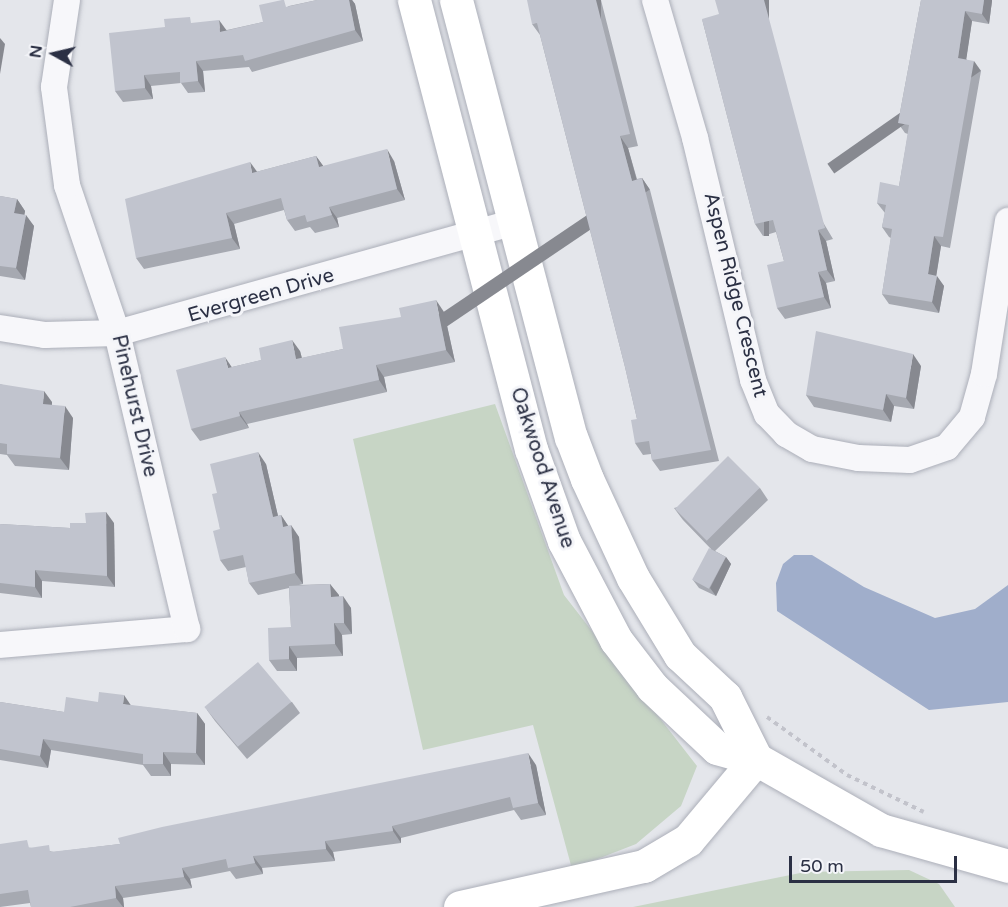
<!DOCTYPE html>
<html>
<head>
<meta charset="utf-8">
<style>
  body { margin:0 }
  #map { position:relative; width:1008px; height:907px; overflow:hidden; background:#e4e6eb; font-family:"Varela Round",sans-serif }
  div>[style] { position:absolute }
  [style*='--x'] { left:calc(var(--x)*1px); top:calc(var(--y)*1px); width:calc(var(--w)*1px); rotate:calc(var(--a)*1deg) }
  .green>* { inset:0; background:#c7d5c5 }
  .water>* { inset:0; background:#a0aecb }
  .path>* { height:4px; margin-top:-2px; transform-origin:0; background:repeating-linear-gradient(90deg,#c2c3cb 0 4.5px,transparent 0 9px) }
  .roads { filter:drop-shadow(0 0 2px #acafb9) drop-shadow(0 0 2px #acafb9) }
  .street>* { height:26px; margin:-13px; padding:0 13px; transform-origin:13px; border-radius:13px; background:#f7f7fa }
  .secondary>* { height:33px; margin:-16.5px; padding:0 16.5px; transform-origin:16.5px; border-radius:16.5px; background:#fff }
  .wall>* { inset:0; background:#a6a9b1 }
  .shaded-wall>* { inset:0; background:#878990; transform-origin:0 0 }
  .building>* { inset:0; background:#c1c4ce; transform-origin:0 0 }
  span { translate:-50% -50%; white-space:nowrap; text-align:center; line-height:1.15; -webkit-text-stroke:6px #f4f5f9; paint-order:stroke }
  .street-label { font-size:20px; color:#2b3044 }
  .north { position:absolute; left:24px; top:24px; width:60px; height:60px; -webkit-text-stroke:4px #f4f5f9; paint-order:stroke; rotate:278deg; font-size:16px; font-weight:700; line-height:24px; text-align:center; color:#2b3044 }
  .north::after { content:''; display:block; margin:auto; width:21px; height:27px; background:#2b3044; clip-path:polygon(50% 0,100% 100%,50% 72%,0 100%) }
  .scale { position:absolute; left:789px; top:856px; width:168px; height:27px; box-sizing:border-box; border:3px solid #2b3044; border-top:0; padding-left:8px; font-size:18px; line-height:21px; white-space:nowrap; color:#2b3044; -webkit-text-stroke:4px #f4f5f9; paint-order:stroke }
</style>
</head>
<body>
<div id="map">
  <div class="green">
    <i style="clip-path:polygon(495px 404px,564px 595px,697px 766px,681px 806px,636px 844px,572px 869px,533px 725px,423px 750px,353px 439px)"></i>
    <i style="clip-path:polygon(909px 870px,939px 884px,955px 907px,633px 907px,805px 872px)"></i>
  </div>
  <div class="water">
    <i style="clip-path:polygon(794px 555px,812px 555px,864px 587px,935px 618px,975px 609px,1008px 585px,1008px 702px,929px 710px,777px 611px,776px 583px,783px 564px)"></i>
  </div>
  <div class="path">
    <i style="--x:767;--y:717;--w:99;--a:35.9"></i>
    <i style="--x:847;--y:775;--w:85;--a:25.7"></i>
  </div>
  <div class="roads">
    <div class="street">
      <i style="--x:655;--y:0;--w:144;--a:73.8"></i>
      <i style="--x:695;--y:138;--w:249;--a:76.5"></i>
      <i style="--x:753;--y:380;--w:37;--a:68"></i>
      <i style="--x:767;--y:414;--w:28;--a:46"></i>
      <i style="--x:786;--y:434;--w:30;--a:30"></i>
      <i style="--x:812;--y:449;--w:47;--a:11.1"></i>
      <i style="--x:858;--y:458;--w:52;--a:2.2"></i>
      <i style="--x:910;--y:460;--w:39;--a:-19"></i>
      <i style="--x:947;--y:447;--w:39;--a:-50"></i>
      <i style="--x:972;--y:417;--w:45;--a:-74.4"></i>
      <i style="--x:984;--y:374;--w:155;--a:-81.1"></i>
      <i style="--x:0;--y:328;--w:46;--a:8.8"></i>
      <i style="--x:45;--y:335;--w:72;--a:-1.6"></i>
      <i style="--x:117;--y:333;--w:415;--a:-15.6"></i>
      <i style="--x:0;--y:645;--w:188;--a:-4.9"></i>
      <i style="--x:187;--y:629;--w:304;--a:-103.3"></i>
      <i style="--x:117;--y:333;--w:156;--a:-108.7"></i>
      <i style="--x:67;--y:185;--w:99;--a:-97.6"></i>
      <i style="--x:54;--y:87;--w:88;--a:-81.5"></i>
    </div>
    <div class="secondary">
      <i style="--x:414;--y:0;--w:464;--a:75.4"></i>
      <i style="--x:531;--y:449;--w:98;--a:70.3"></i>
      <i style="--x:564;--y:541;--w:112;--a:62.3"></i>
      <i style="--x:616;--y:640;--w:59;--a:52.5"></i>
      <i style="--x:652;--y:687;--w:89;--a:43.2"></i>
      <i style="--x:717;--y:748;--w:41;--a:15.8"></i>
      <i style="--x:756;--y:759;--w:144;--a:29.6"></i>
      <i style="--x:881;--y:830;--w:132;--a:15.8"></i>
      <i style="--x:456;--y:0;--w:452;--a:75.3"></i>
      <i style="--x:571;--y:437;--w:45;--a:69.1"></i>
      <i style="--x:587;--y:479;--w:109;--a:65.1"></i>
      <i style="--x:633;--y:578;--w:90;--a:58.6"></i>
      <i style="--x:680;--y:655;--w:62;--a:43"></i>
      <i style="--x:725;--y:697;--w:69;--a:63.4"></i>
      <i style="--x:460;--y:907;--w:189;--a:-12.6"></i>
      <i style="--x:644;--y:866;--w:51;--a:-30.6"></i>
      <i style="--x:688;--y:840;--w:106;--a:-50"></i>
    </div>
  </div>
  <div class="wall">
    <i style="clip-path:polygon(317px 0,352px 0,355px 4px,363px 41px,252px 72px,249px 67px,203px 71px,205px 92px,188px 93px,181px 83px,151px 86px,153px 99px,123px 102px,115px 91px,165px 27px,194px 23px,227px 30px,263px 22px,289px 6px)"></i>
    <i style="clip-path:polygon(601px 0,638px 146px,628px 148px,637px 179px,642px 178px,650px 190px,719px 461px,660px 471px,652px 460px,651px 454px,643px 455px,635px 443px,637px 419px,625px 367px,540px 35px,532px 24px)"></i>
    <i style="clip-path:polygon(921px 0,992px 0,992px 1px,989px 24px,972px 21px,966px 59px,981px 71px,950px 248px,941px 246px,936px 276px,944px 286px,939px 313px,889px 304px,882px 294px,891px 238px,889px 237px,882px 227px,885px 213px,877px 203px,899px 186px,908px 134px,905px 133px,898px 123px)"></i>
    <i style="clip-path:polygon(702px 19px,833px 239px,826px 241px,835px 281px,826px 283px,831px 308px,785px 319px,777px 308px,784px 261px,776px 232px,763px 236px,755px 224px)"></i>
    <i style="clip-path:polygon(316px 156px,323px 166px,394px 161px,405px 200px,337px 218px,339px 227px,315px 233px,310px 227px,295px 231px,287px 220px,284px 210px,234px 224px,240px 249px,144px 269px,136px 258px,256px 172px)"></i>
    <i style="clip-path:polygon(0 196px,17px 199px,25px 211px,24px 215px,34px 226px,25px 280px,0 276px)"></i>
    <i style="clip-path:polygon(444px 312px,455px 362px,384px 377px,387px 392px,247px 424px,249px 428px,200px 441px,191px 429px,232px 367px,300px 351px,302px 358px,343px 349px)"></i>
    <i style="clip-path:polygon(921px 366px,914px 409px,894px 406px,891px 422px,814px 407px,806px 395px)"></i>
    <i style="clip-path:polygon(0 384px,52px 402px,52px 405px,73px 418px,69px 470px,15px 466px,7px 455px,0 454px)"></i>
    <i style="clip-path:polygon(266px 464px,278px 516px,281px 515px,288px 526px,299px 537px,303px 584px,299px 585px,330px 584px,339px 596px,351px 608px,352px 634px,342px 635px,343px 656px,297px 658px,297px 671px,277px 671px,269px 660px,291px 627px,289px 588px,258px 595px,249px 583px,246px 567px,228px 571px,220px 560px,220px 529px,217px 493px)"></i>
    <i style="clip-path:polygon(760px 488px,768px 500px,715px 551px,726px 557px,731px 564px,716px 596px,699px 588px,693px 580px,711px 549px,683px 520px,674px 508px)"></i>
    <i style="clip-path:polygon(114px 523px,115px 587px,42px 581px,42px 598px,0 593px,0 524px,70px 528px)"></i>
    <i style="clip-path:polygon(0 702px,64px 712px,98px 702px,197px 713px,205px 724px,205px 765px,171px 764px,171px 776px,151px 776px,143px 765px,51px 750px,48px 768px,0 760px)"></i>
    <i style="clip-path:polygon(292px 702px,300px 713px,247px 759px,215px 721px,207px 710px)"></i>
    <i style="clip-path:polygon(536px 765px,546px 815px,521px 820px,514px 810px,401px 838px,401px 843px,333px 852px,335px 861px,262px 868px,263px 874px,236px 879px,230px 871px,190px 879px,192px 888px,123px 898px,124px 907px,31px 907px,30px 903px,0 907px,0 844px,32px 848px,54px 852px,120px 844px)"></i>
  </div>
  <div class="shaded-wall">
    <i style="clip-path:polygon(349px 0,352px 0,355px 4px,363px 41px,355px 30px)"></i>
    <i style="left:596px;top:0;width:5px;height:138px"></i>
    <i style="left:764px;top:0;width:5px;height:236px"></i>
    <i style="clip-path:polygon(984px 0,992px 0,992px 1px,989px 24px,982px 14px)"></i>
    <i style="clip-path:polygon(965px 11px,972px 21px,965px 68px,958px 58px)"></i>
    <i style="clip-path:polygon(219px 20px,227px 31px,220px 32px)"></i>
    <i style="clip-path:polygon(0 38px,5px 44px,0 74px)"></i>
    <i style="clip-path:polygon(196px 61px,203px 71px,205px 92px,198px 81px)"></i>
    <i style="left:974px;top:61px;width:12px;height:179px;rotate:55deg"></i>
    <i style="clip-path:polygon(144px 75px,151px 86px,153px 99px,145px 88px)"></i>
    <i style="clip-path:polygon(620px 136px,628px 148px,640px 192px,632px 181px)"></i>
    <i style="clip-path:polygon(387px 149px,394px 161px,405px 200px,397px 189px)"></i>
    <i style="clip-path:polygon(316px 156px,324px 167px,319px 167px)"></i>
    <i style="clip-path:polygon(250px 162px,258px 173px,252px 173px)"></i>
    <i style="left:642px;top:178px;width:14px;height:281px;rotate:56deg"></i>
    <i style="clip-path:polygon(17px 199px,25px 211px,23px 225px,14px 213px)"></i>
    <i style="clip-path:polygon(329px 207px,337px 218px,339px 227px,332px 215px)"></i>
    <i style="clip-path:polygon(226px 213px,234px 224px,240px 249px,232px 238px)"></i>
    <i style="clip-path:polygon(26px 215px,34px 226px,25px 280px,16px 268px)"></i>
    <i style="clip-path:polygon(818px 230px,826px 241px,835px 281px,827px 270px)"></i>
    <i style="clip-path:polygon(934px 236px,941px 246px,935px 284px,928px 274px)"></i>
    <i style="clip-path:polygon(818px 272px,826px 283px,831px 308px,824px 297px)"></i>
    <i style="clip-path:polygon(937px 276px,944px 286px,939px 313px,932px 302px)"></i>
    <i style="clip-path:polygon(436px 300px,444px 312px,455px 362px,446px 350px)"></i>
    <i style="clip-path:polygon(292px 340px,300px 351px,305px 371px,296px 359px)"></i>
    <i style="clip-path:polygon(913px 354px,921px 366px,914px 409px,906px 398px)"></i>
    <i style="clip-path:polygon(225px 357px,233px 369px,228px 368px)"></i>
    <i style="clip-path:polygon(376px 365px,384px 377px,387px 392px,379px 380px)"></i>
    <i style="clip-path:polygon(44px 391px,52px 402px,51px 416px,43px 404px)"></i>
    <i style="clip-path:polygon(886px 394px,894px 406px,891px 422px,883px 410px)"></i>
    <i style="clip-path:polygon(65px 406px,73px 418px,69px 470px,60px 458px)"></i>
    <i style="clip-path:polygon(239px 412px,247px 424px,249px 428px,240px 416px)"></i>
    <i style="clip-path:polygon(258px 452px,266px 464px,281px 529px,273px 517px)"></i>
    <i style="clip-path:polygon(106px 512px,114px 523px,115px 587px,107px 576px)"></i>
    <i style="clip-path:polygon(281px 515px,289px 527px,283px 527px)"></i>
    <i style="clip-path:polygon(291px 525px,299px 537px,303px 584px,295px 573px)"></i>
    <i style="clip-path:polygon(726px 557px,731px 564px,716px 596px,710px 588px)"></i>
    <i style="clip-path:polygon(35px 570px,42px 581px,42px 598px,35px 587px)"></i>
    <i style="clip-path:polygon(330px 584px,339px 595px,339px 608px,331px 597px)"></i>
    <i style="clip-path:polygon(343px 596px,351px 608px,352px 634px,344px 623px)"></i>
    <i style="clip-path:polygon(334px 623px,342px 635px,343px 656px,335px 644px)"></i>
    <i style="clip-path:polygon(289px 646px,297px 658px,297px 671px,289px 659px)"></i>
    <i style="clip-path:polygon(124px 695px,132px 707px,123px 704px)"></i>
    <i style="clip-path:polygon(197px 713px,205px 724px,205px 765px,196px 753px)"></i>
    <i style="clip-path:polygon(43px 739px,51px 750px,48px 768px,40px 756px)"></i>
    <i style="clip-path:polygon(163px 752px,171px 764px,171px 776px,163px 764px)"></i>
    <i style="clip-path:polygon(528px 753px,536px 765px,546px 815px,538px 803px)"></i>
    <i style="clip-path:polygon(392px 826px,401px 838px,401px 843px,393px 831px)"></i>
    <i style="clip-path:polygon(325px 841px,333px 852px,335px 861px,326px 849px)"></i>
    <i style="clip-path:polygon(253px 856px,262px 868px,263px 874px,255px 863px)"></i>
    <i style="clip-path:polygon(182px 868px,190px 879px,192px 888px,184px 877px)"></i>
    <i style="clip-path:polygon(115px 886px,123px 898px,124px 907px,123px 907px,116px 898px)"></i>
  </div>
  <div class="building">
    <i style="clip-path:polygon(282px 0,284px 0,286px 7px,317px 0,349px 0,355px 30px,245px 61px,243px 55px,196px 61px,198px 81px,180px 83px,180px 72px,144px 75px,145px 88px,115px 91px,109px 33px,165px 27px,164px 19px,190px 17px,191px 23px,219px 20px,220px 32px,263px 22px,259px 5px)"></i>
    <i style="clip-path:polygon(527px 0,596px 0,630px 134px,620px 136px,632px 181px,642px 178px,711px 450px,652px 460px,649px 441px,635px 443px,631px 420px,637px 419px,625px 367px,537px 23px,532px 24px)"></i>
    <i style="clip-path:polygon(715px 0,764px 0,825px 228px,818px 230px,827px 270px,818px 272px,824px 297px,777px 308px,767px 265px,784px 261px,773px 220px,755px 224px,702px 19px,719px 14px)"></i>
    <i style="clip-path:polygon(921px 0,984px 0,982px 14px,965px 11px,958px 58px,974px 61px,943px 237px,934px 236px,928px 274px,937px 276px,932px 302px,882px 294px,892px 229px,882px 227px,886px 205px,877px 203px,880px 182px,899px 186px,909px 125px,898px 123px)"></i>
    <i style="clip-path:polygon(387px 149px,397px 189px,329px 207px,332px 215px,307px 222px,305px 215px,287px 220px,281px 198px,226px 213px,232px 238px,136px 258px,125px 199px,250px 162px,252px 173px,316px 156px,319px 167px)"></i>
    <i style="clip-path:polygon(0 196px,17px 199px,14px 213px,26px 215px,16px 268px,0 266px)"></i>
    <i style="clip-path:polygon(436px 300px,446px 350px,376px 365px,379px 380px,239px 412px,240px 416px,191px 429px,176px 370px,225px 357px,228px 368px,261px 360px,259px 348px,292px 340px,296px 359px,343px 349px,339px 327px,401px 317px,399px 308px)"></i>
    <i style="clip-path:polygon(816px 331px,913px 354px,906px 398px,886px 394px,883px 410px,806px 395px)"></i>
    <i style="clip-path:polygon(0 384px,44px 391px,43px 404px,65px 406px,60px 458px,7px 454px,7px 444px,0 443px)"></i>
    <i style="clip-path:polygon(258px 452px,273px 517px,281px 515px,283px 527px,291px 525px,295px 573px,249px 583px,243px 555px,220px 560px,213px 531px,220px 529px,212px 494px,217px 493px,210px 464px)"></i>
    <i style="left:728px;top:456px;width:45px;height:75px;rotate:45deg"></i>
    <i style="clip-path:polygon(106px 512px,107px 576px,35px 570px,35px 587px,0 583px,0 524px,70px 528px,70px 523px,86px 523px,85px 513px)"></i>
    <i style="left:709px;top:548px;width:19px;height:36px;rotate:28deg"></i>
    <i style="clip-path:polygon(330px 584px,331px 597px,343px 596px,344px 623px,334px 623px,335px 644px,289px 646px,289px 659px,269px 660px,268px 628px,291px 627px,289px 586px)"></i>
    <i style="left:258px;top:662px;width:52px;height:70px;rotate:50deg"></i>
    <i style="clip-path:polygon(99px 692px,124px 695px,123px 704px,197px 713px,196px 753px,163px 752px,163px 764px,143px 764px,143px 754px,43px 739px,40px 756px,0 749px,0 702px,64px 712px,66px 697px,98px 702px)"></i>
    <i style="clip-path:polygon(528px 753px,538px 803px,513px 808px,510px 797px,392px 826px,393px 831px,325px 841px,326px 849px,253px 856px,255px 863px,228px 868px,226px 859px,182px 868px,184px 877px,115px 886px,116px 898px,70px 907px,31px 907px,28px 890px,0 894px,0 844px,27px 840px,29px 848px,49px 845px,50px 852px,120px 844px,118px 838px,162px 827px)"></i>
  </div>
  <div class="street-label">
    <span style="left:735px;top:295px;rotate:76deg">Aspen Ridge Crescent</span>
    <span style="left:261px;top:296px;rotate:-16deg">Evergreen Drive</span>
    <span style="left:134px;top:406px;rotate:77deg">Pinehurst Drive</span>
    <span style="left:542px;top:468px;rotate:72deg">Oakwood Avenue</span>
  </div>
  <div class="north">N</div>
  <div class="scale">50 m</div>
</div>
</body>
</html>
